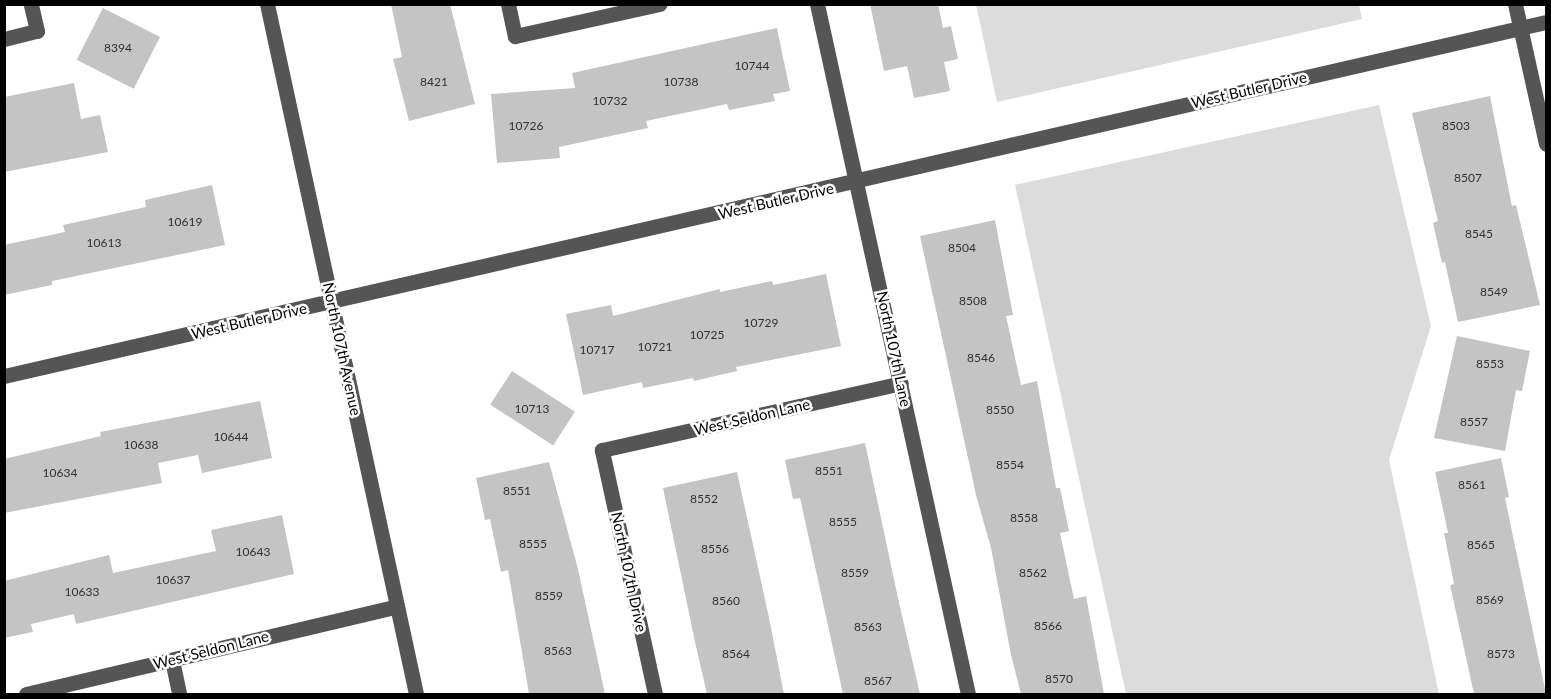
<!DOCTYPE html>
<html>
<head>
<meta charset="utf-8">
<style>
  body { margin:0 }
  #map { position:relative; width:1551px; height:699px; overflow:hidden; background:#fff; font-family:Lato,sans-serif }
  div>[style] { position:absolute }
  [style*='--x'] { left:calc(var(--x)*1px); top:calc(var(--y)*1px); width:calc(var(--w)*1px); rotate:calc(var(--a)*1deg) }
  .green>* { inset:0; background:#dcdcdc }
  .building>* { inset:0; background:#c4c4c4; transform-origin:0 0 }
  .minor>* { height:15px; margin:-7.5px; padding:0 7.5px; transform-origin:7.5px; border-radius:7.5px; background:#555 }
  span { translate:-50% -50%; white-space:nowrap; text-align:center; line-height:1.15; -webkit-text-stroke:5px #fff; paint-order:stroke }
  .number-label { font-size:12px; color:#313131 }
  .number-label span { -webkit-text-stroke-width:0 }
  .street-label { font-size:15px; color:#000 }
  .frame { position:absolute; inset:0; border:6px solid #000; pointer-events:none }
</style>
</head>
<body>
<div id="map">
  <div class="green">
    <i style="clip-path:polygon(1359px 5px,1362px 19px,997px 102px,976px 5px)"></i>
    <i style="clip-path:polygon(1379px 105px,1431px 326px,1389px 460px,1439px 694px,1126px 694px,1015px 185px)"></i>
  </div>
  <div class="building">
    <i style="clip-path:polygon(391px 4px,450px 4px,475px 104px,409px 121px,393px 59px,402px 57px)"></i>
    <i style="clip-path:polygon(870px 4px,938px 4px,943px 28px,951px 26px,958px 59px,944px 62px,950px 91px,914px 98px,907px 66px,884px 71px)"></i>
    <i style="left:103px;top:8px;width:64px;height:58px;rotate:27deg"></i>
    <i style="clip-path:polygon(777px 28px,790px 91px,773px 94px,775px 101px,729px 110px,727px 104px,646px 121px,648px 128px,559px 147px,560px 158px,497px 163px,491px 94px,575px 88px,572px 73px)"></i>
    <i style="clip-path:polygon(74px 83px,81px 119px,100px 115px,108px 152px,4px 172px,4px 97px)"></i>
    <i style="clip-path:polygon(1490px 96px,1512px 206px,1516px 205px,1540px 305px,1458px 322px,1445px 262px,1442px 263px,1433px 223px,1438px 221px,1412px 113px)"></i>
    <i style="clip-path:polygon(212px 185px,225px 245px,52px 281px,52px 285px,4px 295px,4px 245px,65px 232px,63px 225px,146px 207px,145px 200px)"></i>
    <i style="clip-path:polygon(995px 220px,1013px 315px,1006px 316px,1021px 385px,1037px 381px,1056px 488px,1060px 488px,1069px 531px,1060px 533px,1074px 599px,1086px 596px,1104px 694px,1021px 694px,1011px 655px,991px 548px,976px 495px,920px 236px)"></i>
    <i style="clip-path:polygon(826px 274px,841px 346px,736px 367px,737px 371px,694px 381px,693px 378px,643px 388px,642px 382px,583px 395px,566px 314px,611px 305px,613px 316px,720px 289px,720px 292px,772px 281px,773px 285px)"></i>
    <i style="clip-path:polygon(1457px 336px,1530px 351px,1522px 391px,1516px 390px,1505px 451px,1434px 438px)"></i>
    <i style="left:512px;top:371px;width:75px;height:40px;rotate:33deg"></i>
    <i style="clip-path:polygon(260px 401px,272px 458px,202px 473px,198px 455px,158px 463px,162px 483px,4px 513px,4px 459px,101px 436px,100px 432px)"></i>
    <i style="clip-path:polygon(865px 443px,898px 598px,920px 694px,843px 694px,800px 498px,793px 499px,785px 460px)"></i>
    <i style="clip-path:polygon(1501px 458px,1509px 497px,1505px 498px,1546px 694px,1474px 694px,1450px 585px,1454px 584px,1444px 533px,1448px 533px,1435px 472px)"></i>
    <i style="clip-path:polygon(549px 462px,578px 569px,605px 694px,529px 694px,508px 570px,501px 572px,490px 519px,485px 520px,476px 478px)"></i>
    <i style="clip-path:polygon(737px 472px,768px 613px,784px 694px,707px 694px,695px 642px,663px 488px)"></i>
    <i style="clip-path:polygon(282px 515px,294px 574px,76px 624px,74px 614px,31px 624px,33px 632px,4px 638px,4px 581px,109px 555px,113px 573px,216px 551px,211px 530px)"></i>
  </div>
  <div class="minor">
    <i style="--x:267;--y:4;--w:706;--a:77.81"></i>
    <i style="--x:508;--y:4;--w:33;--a:78"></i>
    <i style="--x:515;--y:36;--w:148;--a:-12.5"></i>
    <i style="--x:817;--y:4;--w:706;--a:77.66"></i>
    <i style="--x:1515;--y:4;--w:143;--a:77.5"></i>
    <i style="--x:4;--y:39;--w:34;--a:-14"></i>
    <i style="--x:37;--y:31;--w:28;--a:-103"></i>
    <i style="--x:4;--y:376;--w:1582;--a:-12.93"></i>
    <i style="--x:172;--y:660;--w:35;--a:78"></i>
    <i style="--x:26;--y:694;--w:381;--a:-13.3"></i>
    <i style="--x:655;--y:694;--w:250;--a:-102.3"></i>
    <i style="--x:602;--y:450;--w:306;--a:-12.6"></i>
  </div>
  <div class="number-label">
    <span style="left:118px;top:48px">8394</span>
    <span style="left:752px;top:66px">10744</span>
    <span style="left:434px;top:82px">8421</span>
    <span style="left:681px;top:82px">10738</span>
    <span style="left:610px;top:101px">10732</span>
    <span style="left:526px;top:126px">10726</span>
    <span style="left:1456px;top:126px">8503</span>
    <span style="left:1468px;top:178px">8507</span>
    <span style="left:185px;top:222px">10619</span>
    <span style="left:1479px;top:234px">8545</span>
    <span style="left:104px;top:243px">10613</span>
    <span style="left:962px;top:248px">8504</span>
    <span style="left:1494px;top:292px">8549</span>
    <span style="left:973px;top:301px">8508</span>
    <span style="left:761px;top:323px">10729</span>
    <span style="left:707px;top:335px">10725</span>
    <span style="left:655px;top:347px">10721</span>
    <span style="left:597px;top:350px">10717</span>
    <span style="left:981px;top:358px">8546</span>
    <span style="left:1490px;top:364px">8553</span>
    <span style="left:532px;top:409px">10713</span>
    <span style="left:1000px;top:410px">8550</span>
    <span style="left:1474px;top:422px">8557</span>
    <span style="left:231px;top:437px">10644</span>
    <span style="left:141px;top:445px">10638</span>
    <span style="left:1010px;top:465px">8554</span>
    <span style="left:829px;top:471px">8551</span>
    <span style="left:60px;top:473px">10634</span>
    <span style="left:1472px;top:485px">8561</span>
    <span style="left:517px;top:491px">8551</span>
    <span style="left:704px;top:499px">8552</span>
    <span style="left:1024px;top:518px">8558</span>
    <span style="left:843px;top:522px">8555</span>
    <span style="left:533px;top:544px">8555</span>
    <span style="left:1481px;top:545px">8565</span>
    <span style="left:715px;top:549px">8556</span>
    <span style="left:253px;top:552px">10643</span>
    <span style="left:855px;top:573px">8559</span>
    <span style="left:1033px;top:573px">8562</span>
    <span style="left:173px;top:580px">10637</span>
    <span style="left:82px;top:592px">10633</span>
    <span style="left:549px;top:596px">8559</span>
    <span style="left:1490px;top:600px">8569</span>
    <span style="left:726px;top:601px">8560</span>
    <span style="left:1048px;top:626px">8566</span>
    <span style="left:868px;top:627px">8563</span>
    <span style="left:558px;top:651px">8563</span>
    <span style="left:736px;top:654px">8564</span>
    <span style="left:1501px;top:654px">8573</span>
    <span style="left:1059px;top:679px">8570</span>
    <span style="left:878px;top:681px">8567</span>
  </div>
  <div class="street-label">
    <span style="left:1249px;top:90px;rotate:-13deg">West Butler Drive</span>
    <span style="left:776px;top:201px;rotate:-13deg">West Butler Drive</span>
    <span style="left:249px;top:321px;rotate:-13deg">West Butler Drive</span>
    <span style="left:342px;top:349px;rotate:78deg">North 107th Avenue</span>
    <span style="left:894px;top:349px;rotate:78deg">North 107th Lane</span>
    <span style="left:752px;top:417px;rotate:-13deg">West Seldon Lane</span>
    <span style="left:629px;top:572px;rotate:78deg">North 107th Drive</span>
    <span style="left:211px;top:650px;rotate:-14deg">West Seldon Lane</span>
  </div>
  <div class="frame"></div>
</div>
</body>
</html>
